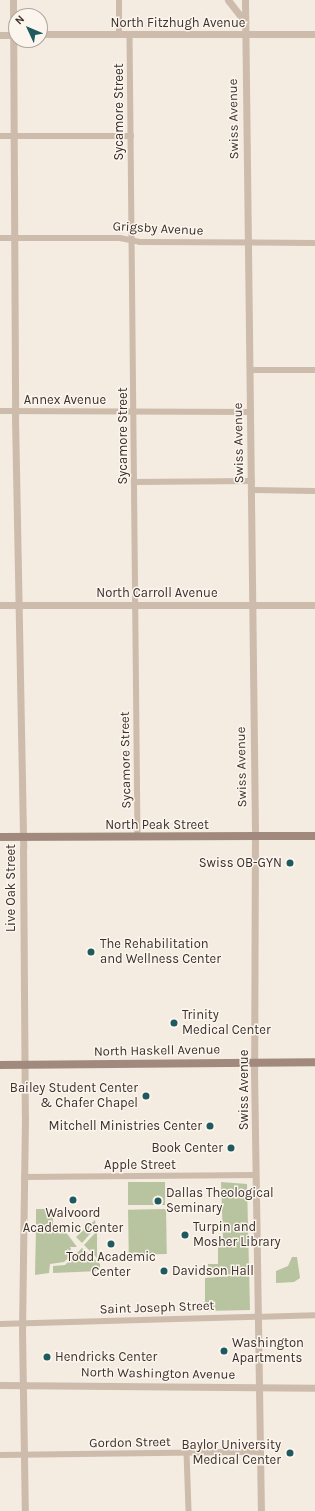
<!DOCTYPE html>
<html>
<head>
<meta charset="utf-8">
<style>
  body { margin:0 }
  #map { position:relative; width:315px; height:1511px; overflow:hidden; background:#f4ebe1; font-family:Karla,sans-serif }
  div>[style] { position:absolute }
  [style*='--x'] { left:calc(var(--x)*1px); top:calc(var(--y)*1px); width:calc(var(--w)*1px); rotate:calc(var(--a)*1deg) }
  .green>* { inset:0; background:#b8c4a0; transform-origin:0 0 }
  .minor>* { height:5.5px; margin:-2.75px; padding:0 2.75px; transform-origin:2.75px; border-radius:2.75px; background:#cdbbac }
  .tertiary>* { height:7px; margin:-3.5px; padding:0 3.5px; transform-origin:3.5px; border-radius:3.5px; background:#cdbbac }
  .secondary>* { height:8px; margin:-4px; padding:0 4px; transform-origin:4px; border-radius:4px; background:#a18a7d }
  .dots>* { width:11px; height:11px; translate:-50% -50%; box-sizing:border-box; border:2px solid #fbf5ee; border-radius:50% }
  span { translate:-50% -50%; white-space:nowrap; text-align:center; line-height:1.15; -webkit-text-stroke:3px #fbf5ee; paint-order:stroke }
  .street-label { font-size:13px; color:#3b302b }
  .poi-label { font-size:13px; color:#3b302b }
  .right { translate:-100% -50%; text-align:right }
  .left { translate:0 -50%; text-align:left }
  .north { position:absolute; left:8px; top:8px; width:40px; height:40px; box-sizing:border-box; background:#fbf5ee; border:1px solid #aea6a0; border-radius:50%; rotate:314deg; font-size:11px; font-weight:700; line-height:16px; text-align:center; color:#3b302b }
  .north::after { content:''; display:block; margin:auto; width:14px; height:18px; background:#1f5a5e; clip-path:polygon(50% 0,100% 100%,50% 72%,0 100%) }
</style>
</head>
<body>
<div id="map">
  <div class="green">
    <i style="left:165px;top:1182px;width:23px;height:37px;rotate:90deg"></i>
    <i style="clip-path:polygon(221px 1182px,247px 1184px,250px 1310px,205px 1311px,205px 1278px,244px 1275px,208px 1273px,208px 1264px,218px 1264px,218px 1240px,223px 1239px)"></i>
    <i style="left:36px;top:1209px;width:17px;height:17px"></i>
    <i style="left:166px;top:1209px;width:45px;height:38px;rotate:89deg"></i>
    <i style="clip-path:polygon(95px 1220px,96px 1227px,82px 1243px,76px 1237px)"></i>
    <i style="clip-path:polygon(62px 1227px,77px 1247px,70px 1247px,73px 1253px,64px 1262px,50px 1264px,49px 1273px,35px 1275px,36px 1228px)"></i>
    <i style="clip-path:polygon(97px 1231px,97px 1258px,84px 1245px)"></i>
    <i style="clip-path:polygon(82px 1248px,100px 1264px,100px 1271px,53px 1273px,53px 1266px,65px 1265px)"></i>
    <i style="clip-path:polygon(292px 1257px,297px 1257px,300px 1278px,294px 1282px,276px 1283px,276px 1271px,288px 1266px)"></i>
  </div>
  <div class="minor">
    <i style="--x:119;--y:34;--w:34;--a:-90"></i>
    <i style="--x:130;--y:34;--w:803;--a:89.43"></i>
    <i style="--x:0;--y:136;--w:131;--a:0"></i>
    <i style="--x:0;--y:238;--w:120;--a:0"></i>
    <i style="--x:120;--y:238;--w:20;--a:11"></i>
    <i style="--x:140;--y:242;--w:175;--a:0.3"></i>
    <i style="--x:251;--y:370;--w:64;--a:0"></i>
    <i style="--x:0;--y:411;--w:251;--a:0.2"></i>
    <i style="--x:134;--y:482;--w:118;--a:-0.5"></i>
    <i style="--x:252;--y:490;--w:63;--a:0.9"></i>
    <i style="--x:24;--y:1177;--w:232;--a:-0.5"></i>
    <i style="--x:0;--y:1324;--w:315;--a:-1.6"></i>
    <i style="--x:187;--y:1453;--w:58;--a:88"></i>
    <i style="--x:0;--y:1455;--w:261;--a:-0.7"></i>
  </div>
  <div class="tertiary">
    <i style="--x:13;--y:0;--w:417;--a:89.7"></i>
    <i style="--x:15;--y:417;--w:431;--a:88.9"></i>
    <i style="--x:23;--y:848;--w:269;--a:89.6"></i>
    <i style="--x:25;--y:1117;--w:213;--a:90.8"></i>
    <i style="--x:22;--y:1330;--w:181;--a:89.1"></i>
    <i style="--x:228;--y:0;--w:28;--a:52"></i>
    <i style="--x:245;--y:0;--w:828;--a:89.31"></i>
    <i style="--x:255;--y:828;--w:241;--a:90.2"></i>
    <i style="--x:254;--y:1069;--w:442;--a:89.1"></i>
    <i style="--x:40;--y:34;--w:275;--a:0"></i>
    <i style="--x:0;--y:35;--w:16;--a:0"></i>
    <i style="--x:0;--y:605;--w:315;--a:0"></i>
    <i style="--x:0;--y:1385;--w:315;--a:0.5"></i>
  </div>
  <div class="secondary">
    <i style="--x:0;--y:837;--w:315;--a:-0.2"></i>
    <i style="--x:0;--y:1065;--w:315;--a:-0.5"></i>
  </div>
  <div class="dots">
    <i style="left:290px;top:863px;background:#1f5a5e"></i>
    <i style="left:91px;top:952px;background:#1f5a5e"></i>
    <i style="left:174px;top:1023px;background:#1f5a5e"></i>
    <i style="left:146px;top:1096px;background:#1f5a5e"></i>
    <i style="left:210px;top:1126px;background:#1f5a5e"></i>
    <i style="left:231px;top:1148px;background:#1f5a5e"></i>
    <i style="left:73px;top:1200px;background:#1f5a5e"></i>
    <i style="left:158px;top:1201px;background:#1f5a5e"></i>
    <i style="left:185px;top:1235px;background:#1f5a5e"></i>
    <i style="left:111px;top:1244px;background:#1f5a5e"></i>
    <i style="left:164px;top:1271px;background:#1f5a5e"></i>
    <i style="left:224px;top:1351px;background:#1f5a5e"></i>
    <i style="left:47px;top:1357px;background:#1f5a5e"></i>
    <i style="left:290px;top:1453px;background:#1f5a5e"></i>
  </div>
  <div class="street-label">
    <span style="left:178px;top:23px">North Fitzhugh Avenue</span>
    <span style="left:119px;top:112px;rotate:-90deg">Sycamore Street</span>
    <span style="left:234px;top:119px;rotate:-91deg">Swiss Avenue</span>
    <span style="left:158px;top:229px;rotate:3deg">Grigsby Avenue</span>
    <span style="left:65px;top:400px">Annex Avenue</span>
    <span style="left:123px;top:436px;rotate:-90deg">Sycamore Street</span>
    <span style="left:239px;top:443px;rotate:-91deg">Swiss Avenue</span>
    <span style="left:157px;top:593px">North Carroll Avenue</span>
    <span style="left:126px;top:760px;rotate:-91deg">Sycamore Street</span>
    <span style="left:242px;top:767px;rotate:-91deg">Swiss Avenue</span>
    <span style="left:157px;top:825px">North Peak Street</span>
    <span style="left:11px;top:888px;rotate:-90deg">Live Oak Street</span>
    <span style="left:157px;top:1051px;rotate:-1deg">North Haskell Avenue</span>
    <span style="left:244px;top:1090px;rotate:-90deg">Swiss Avenue</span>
    <span style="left:140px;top:1165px">Apple Street</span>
    <span style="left:157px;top:1308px;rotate:-2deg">Saint Joseph Street</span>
    <span style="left:158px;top:1374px;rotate:1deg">North Washington Avenue</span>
    <span style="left:130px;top:1443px;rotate:-1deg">Gordon Street</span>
  </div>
  <div class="poi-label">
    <span class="right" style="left:282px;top:863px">Swiss OB-GYN</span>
    <span class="left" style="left:100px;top:952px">The Rehabilitation<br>and Wellness Center</span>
    <span class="left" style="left:182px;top:1023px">Trinity<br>Medical Center</span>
    <span class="right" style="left:138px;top:1096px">Bailey Student Center<br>&amp; Chafer Chapel</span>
    <span class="right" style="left:202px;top:1126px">Mitchell Ministries Center</span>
    <span class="right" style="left:223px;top:1148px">Book Center</span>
    <span class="left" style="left:166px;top:1201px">Dallas Theological<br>Seminary</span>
    <span style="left:73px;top:1221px">Walvoord<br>Academic Center</span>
    <span class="left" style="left:193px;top:1235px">Turpin and<br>Mosher Library</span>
    <span style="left:111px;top:1265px">Todd Academic<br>Center</span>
    <span class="left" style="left:172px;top:1271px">Davidson Hall</span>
    <span class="left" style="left:232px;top:1351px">Washington<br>Apartments</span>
    <span class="left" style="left:55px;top:1357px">Hendricks Center</span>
    <span class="right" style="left:281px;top:1453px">Baylor University<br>Medical Center</span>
  </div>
  <div class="north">N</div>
</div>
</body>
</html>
